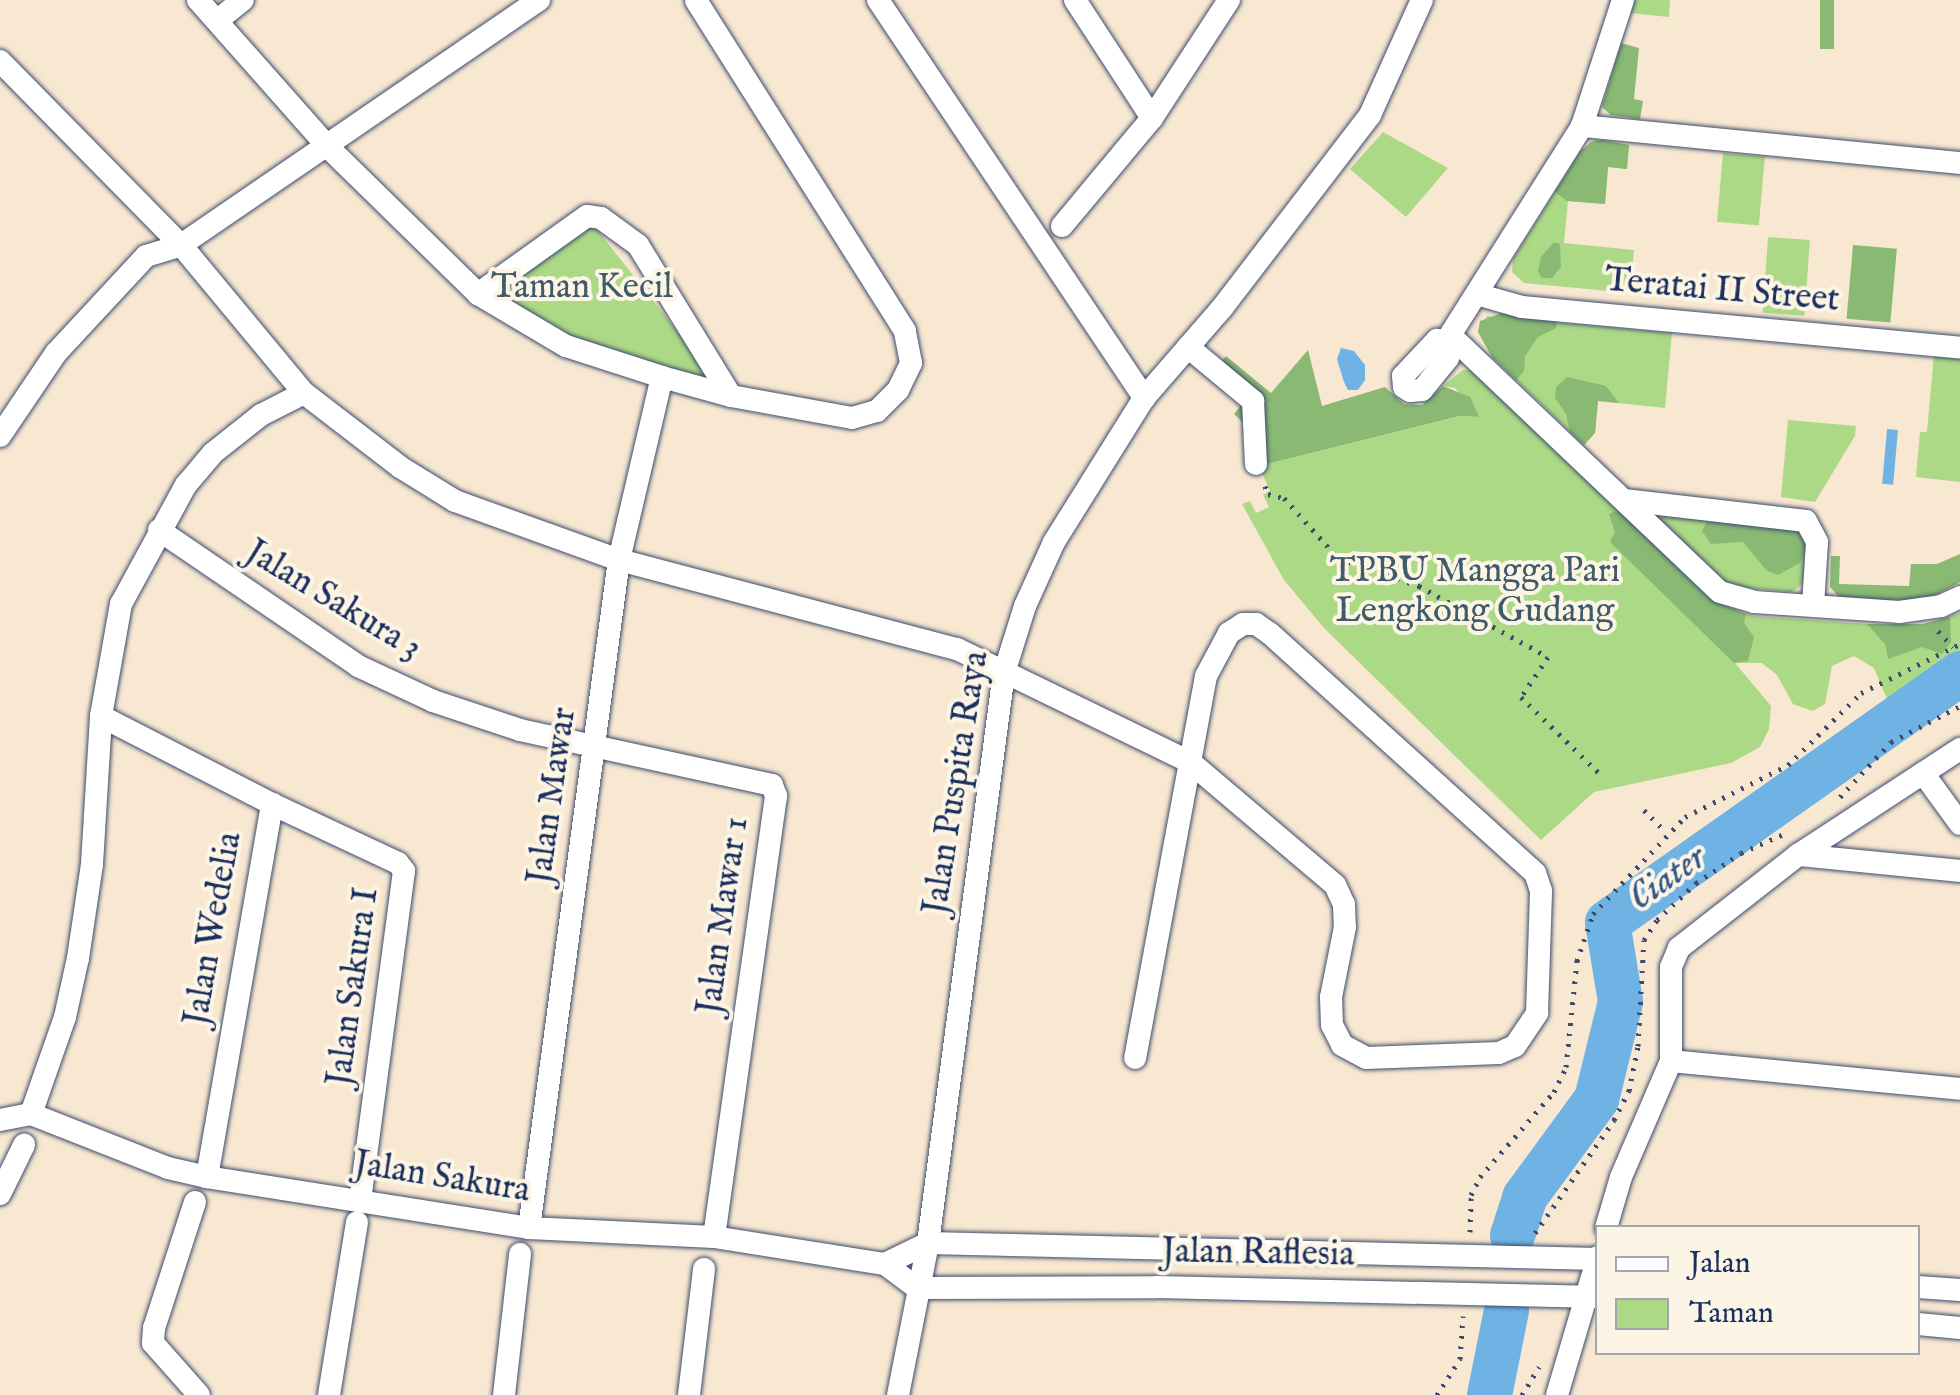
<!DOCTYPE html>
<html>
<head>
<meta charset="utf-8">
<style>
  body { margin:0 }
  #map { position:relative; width:1960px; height:1395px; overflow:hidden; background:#f8e8d1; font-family:"IM FELL English",serif }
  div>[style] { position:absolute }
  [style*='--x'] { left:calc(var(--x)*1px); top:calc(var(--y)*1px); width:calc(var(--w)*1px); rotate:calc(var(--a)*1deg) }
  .green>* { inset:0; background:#acd985; transform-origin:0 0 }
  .forest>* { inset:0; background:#89b972; transform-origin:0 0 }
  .water>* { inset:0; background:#6fb2e4; transform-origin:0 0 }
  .river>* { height:45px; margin:-22.5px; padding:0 22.5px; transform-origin:22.5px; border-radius:22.5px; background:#6fb2e4 }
  .path>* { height:5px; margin-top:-2.5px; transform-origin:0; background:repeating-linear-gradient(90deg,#3c4b6f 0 2.5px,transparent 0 10.5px) }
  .roads { filter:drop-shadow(0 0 2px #3c4b6f) drop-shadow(0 0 2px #3c4b6f) }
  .minor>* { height:22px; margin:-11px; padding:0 11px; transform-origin:11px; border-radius:11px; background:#fff }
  span { translate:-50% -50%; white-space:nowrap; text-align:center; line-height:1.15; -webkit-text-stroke:8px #fcf5e5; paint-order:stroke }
  .park-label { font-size:35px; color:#3f5a68 }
  .street-label { font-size:35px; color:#1b2f5e }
  .water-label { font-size:38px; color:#345686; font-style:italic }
  .legend { position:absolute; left:1595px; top:1225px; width:325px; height:130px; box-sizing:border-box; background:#fcf5e5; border:2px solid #a2a6af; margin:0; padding:12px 18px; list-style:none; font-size:30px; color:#1b2f5e }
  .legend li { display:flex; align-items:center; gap:20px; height:50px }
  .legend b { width:50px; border:2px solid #a2a6af }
</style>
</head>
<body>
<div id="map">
  <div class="green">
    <i style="clip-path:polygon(1634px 0,1670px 0,1669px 17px,1630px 13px)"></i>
    <i style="clip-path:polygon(1383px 132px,1448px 168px,1406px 217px,1350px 169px)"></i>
    <i style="clip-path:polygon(1595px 140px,1629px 145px,1627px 169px,1608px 167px,1605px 204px,1568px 201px,1564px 243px,1634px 250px,1630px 293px,1524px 283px,1512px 272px,1513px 259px,1580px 152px)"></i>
    <i style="left:1723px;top:153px;width:42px;height:69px;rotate:5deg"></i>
    <i style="clip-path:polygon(591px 222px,715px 379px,634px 361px,560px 332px,495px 293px)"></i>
    <i style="left:1768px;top:237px;width:42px;height:76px;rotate:4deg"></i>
    <i style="clip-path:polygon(1487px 316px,1672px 333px,1665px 408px,1598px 401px,1595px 433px,1584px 445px,1492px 357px,1478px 332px)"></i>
    <i style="clip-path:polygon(1934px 354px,1960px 357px,1960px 482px,1916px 477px,1920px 432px,1927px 432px)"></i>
    <i style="clip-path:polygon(1463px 370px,1474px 371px,1711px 600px,1753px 616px,1868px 624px,1923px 624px,1960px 613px,1960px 656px,1889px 704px,1874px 668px,1854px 656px,1832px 666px,1825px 704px,1813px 711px,1793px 704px,1777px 675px,1762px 663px,1735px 663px,1771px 706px,1769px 729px,1760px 747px,1731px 763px,1594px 792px,1541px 840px,1324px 628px,1284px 580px,1242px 504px,1250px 501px,1256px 513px,1269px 507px,1263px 495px,1270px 491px,1259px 466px,1461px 416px,1478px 417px,1455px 388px,1443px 386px)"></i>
    <i style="clip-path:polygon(1788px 420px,1856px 426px,1855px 436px,1815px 502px,1781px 497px)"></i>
    <i style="clip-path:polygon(1668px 514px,1790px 525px,1807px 540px,1804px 583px,1792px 592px,1735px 587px,1720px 581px,1659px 519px)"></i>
  </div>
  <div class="forest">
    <i style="left:1820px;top:0;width:14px;height:49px"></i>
    <i style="clip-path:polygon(1621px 43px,1639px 48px,1634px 99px,1643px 101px,1640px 119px,1611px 115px,1602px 107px)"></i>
    <i style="clip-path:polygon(1602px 140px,1629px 145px,1627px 169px,1608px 167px,1605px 204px,1567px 201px,1555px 192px,1580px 152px,1591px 142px)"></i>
    <i style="clip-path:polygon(1554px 242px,1560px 244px,1561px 267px,1552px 278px,1542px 278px,1538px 271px,1541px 257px)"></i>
    <i style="left:1853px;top:245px;width:44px;height:74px;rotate:5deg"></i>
    <i style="clip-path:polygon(1502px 313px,1557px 321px,1556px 328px,1538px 337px,1525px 356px,1524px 371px,1516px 380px,1492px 357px,1478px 332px,1480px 321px)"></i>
    <i style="clip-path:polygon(1308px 350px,1322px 406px,1385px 387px,1404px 404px,1422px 405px,1443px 386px,1470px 397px,1479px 417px,1460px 416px,1259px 466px,1242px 432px,1247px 426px,1234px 414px,1242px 404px,1209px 376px,1226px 356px,1271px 393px)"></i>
    <i style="clip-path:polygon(1567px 377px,1606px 386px,1619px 403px,1598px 401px,1595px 433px,1584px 445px,1570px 432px,1566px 414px,1555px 398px,1556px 387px)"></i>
    <i style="clip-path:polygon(1619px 510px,1711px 600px,1746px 614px,1744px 623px,1754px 637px,1748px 661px,1734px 663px,1610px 542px,1615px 532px,1609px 514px)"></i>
    <i style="clip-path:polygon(1707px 521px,1801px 530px,1807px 548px,1800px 563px,1778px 575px,1766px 570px,1743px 542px,1711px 544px,1702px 531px)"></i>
    <i style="clip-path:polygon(1960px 554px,1960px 582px,1922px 602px,1839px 597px,1830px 587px,1831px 556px,1840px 556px,1839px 584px,1909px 586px,1911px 564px,1937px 564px)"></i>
    <i style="clip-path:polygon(1950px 617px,1951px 642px,1942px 654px,1922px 647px,1888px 659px,1885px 644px,1867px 624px,1923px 624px)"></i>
  </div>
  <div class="water">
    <i style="clip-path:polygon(1341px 348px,1354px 351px,1365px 365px,1365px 380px,1358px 390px,1348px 390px,1344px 382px,1337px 359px)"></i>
    <i style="left:1887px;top:429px;width:11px;height:55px;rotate:5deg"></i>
  </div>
  <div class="river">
    <i style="--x:1512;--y:1235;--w:40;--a:-72"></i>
    <i style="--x:1524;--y:1197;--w:122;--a:-53.7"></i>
    <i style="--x:1596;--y:1099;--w:101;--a:-76.2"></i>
    <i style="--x:1620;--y:1001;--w:80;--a:-99.3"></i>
    <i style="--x:1607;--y:922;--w:432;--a:-35.2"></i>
    <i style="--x:1489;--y:1395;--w:87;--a:-78.7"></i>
  </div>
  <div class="path">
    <i style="--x:1265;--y:486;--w:9;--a:69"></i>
    <i style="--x:1268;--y:494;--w:16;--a:14"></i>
    <i style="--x:1284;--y:498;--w:81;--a:48"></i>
    <i style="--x:1338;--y:558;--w:86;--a:19.1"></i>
    <i style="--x:1419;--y:586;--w:147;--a:28.8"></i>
    <i style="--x:1548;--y:657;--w:48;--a:124"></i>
    <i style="--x:1521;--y:697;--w:113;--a:44.3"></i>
    <i style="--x:1938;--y:631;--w:22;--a:47"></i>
    <i style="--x:1840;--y:797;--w:75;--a:-47.2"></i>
    <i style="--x:1891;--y:742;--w:78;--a:-27.6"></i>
    <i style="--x:1644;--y:810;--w:31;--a:45"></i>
    <i style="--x:1470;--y:1232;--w:37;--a:-88"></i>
    <i style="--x:1471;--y:1195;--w:20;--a:-63"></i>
    <i style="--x:1480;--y:1177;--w:113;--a:-49"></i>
    <i style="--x:1554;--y:1092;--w:28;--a:-64"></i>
    <i style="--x:1566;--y:1067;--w:107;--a:-84.1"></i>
    <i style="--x:1577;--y:961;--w:50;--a:-71.2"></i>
    <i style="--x:1593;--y:914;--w:134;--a:-46.5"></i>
    <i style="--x:1685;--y:817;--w:115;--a:-26.8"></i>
    <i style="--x:1788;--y:765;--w:103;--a:-44.6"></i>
    <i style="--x:1861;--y:693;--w:110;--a:-26.3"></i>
    <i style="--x:1535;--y:1233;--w:138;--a:-55"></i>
    <i style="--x:1614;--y:1120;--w:33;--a:-63"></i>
    <i style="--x:1629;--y:1091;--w:46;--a:-78.7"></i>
    <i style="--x:1638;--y:1046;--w:106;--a:-86.8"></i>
    <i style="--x:1644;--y:940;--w:24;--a:-57"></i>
    <i style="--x:1657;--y:920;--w:54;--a:-43.5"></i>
    <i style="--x:1696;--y:883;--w:54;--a:-33.7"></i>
    <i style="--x:1741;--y:853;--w:49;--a:-24"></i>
    <i style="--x:1437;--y:1395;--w:43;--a:-57.4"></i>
    <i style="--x:1460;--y:1359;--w:43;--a:-86"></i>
    <i style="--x:1522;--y:1395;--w:33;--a:-59"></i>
  </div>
  <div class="roads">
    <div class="minor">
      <i style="--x:198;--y:0;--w:198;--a:48.5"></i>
      <i style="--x:329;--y:148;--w:209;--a:44.4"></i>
      <i style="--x:478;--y:294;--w:102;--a:30.6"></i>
      <i style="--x:566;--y:346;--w:101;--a:17.9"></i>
      <i style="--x:662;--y:377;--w:72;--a:15.4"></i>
      <i style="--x:731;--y:396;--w:123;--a:10.3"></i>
      <i style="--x:852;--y:418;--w:26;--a:-16"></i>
      <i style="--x:877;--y:411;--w:30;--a:-45"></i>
      <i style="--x:898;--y:390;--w:30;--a:-64"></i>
      <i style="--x:911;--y:363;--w:33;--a:-101"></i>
      <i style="--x:905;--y:331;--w:391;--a:-122.3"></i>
      <i style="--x:878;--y:0;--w:479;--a:56.2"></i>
      <i style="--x:1075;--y:0;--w:141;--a:56.9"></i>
      <i style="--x:218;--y:20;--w:32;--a:-39"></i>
      <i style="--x:0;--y:61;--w:258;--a:45.5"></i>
      <i style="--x:181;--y:245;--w:192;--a:50.3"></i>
      <i style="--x:304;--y:393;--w:121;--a:37.6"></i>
      <i style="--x:400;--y:467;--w:65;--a:31.7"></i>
      <i style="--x:455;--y:501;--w:174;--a:19.8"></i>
      <i style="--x:619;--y:560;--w:350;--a:14.8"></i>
      <i style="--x:957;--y:649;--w:259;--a:25.9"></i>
      <i style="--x:1190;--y:762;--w:190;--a:40.3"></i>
      <i style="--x:1335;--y:885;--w:21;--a:65"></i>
      <i style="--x:1344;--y:904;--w:23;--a:88"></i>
      <i style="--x:1345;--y:927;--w:71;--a:101.3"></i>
      <i style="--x:1331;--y:997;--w:28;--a:88"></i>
      <i style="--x:1332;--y:1025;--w:22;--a:63"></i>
      <i style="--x:1342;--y:1045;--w:27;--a:28"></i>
      <i style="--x:1366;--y:1058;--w:133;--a:-2.2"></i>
      <i style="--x:1499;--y:1053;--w:17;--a:-24"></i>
      <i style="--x:1515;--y:1046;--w:40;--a:-56"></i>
      <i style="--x:1537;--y:1013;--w:122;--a:-88.1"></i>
      <i style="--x:1541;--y:891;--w:19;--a:-108"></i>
      <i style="--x:1535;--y:873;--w:358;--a:-137.9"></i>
      <i style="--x:1269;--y:633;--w:16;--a:-145"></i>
      <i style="--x:1256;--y:624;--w:13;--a:180"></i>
      <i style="--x:1243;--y:624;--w:17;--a:147"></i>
      <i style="--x:1229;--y:633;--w:49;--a:118.1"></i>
      <i style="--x:1206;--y:676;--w:87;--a:100.5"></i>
      <i style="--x:1190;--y:762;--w:301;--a:100.5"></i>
      <i style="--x:1582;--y:126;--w:380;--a:5.6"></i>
      <i style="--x:1062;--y:226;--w:141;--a:-50.2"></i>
      <i style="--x:1152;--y:118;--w:141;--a:-56.9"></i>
      <i style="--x:478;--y:294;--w:134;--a:-35.6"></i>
      <i style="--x:587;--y:216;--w:14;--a:8"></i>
      <i style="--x:601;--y:218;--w:46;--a:36.1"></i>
      <i style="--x:638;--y:245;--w:177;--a:58.4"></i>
      <i style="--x:1480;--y:295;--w:44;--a:15.9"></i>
      <i style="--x:1522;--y:307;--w:440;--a:5.3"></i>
      <i style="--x:1451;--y:336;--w:371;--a:43.6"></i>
      <i style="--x:1720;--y:592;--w:35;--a:16"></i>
      <i style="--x:1754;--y:602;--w:145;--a:3.9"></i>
      <i style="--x:1899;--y:612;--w:42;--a:-8.1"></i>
      <i style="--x:1941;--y:606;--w:21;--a:-25"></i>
      <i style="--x:1437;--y:340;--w:17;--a:40"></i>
      <i style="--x:1450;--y:351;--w:7;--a:106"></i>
      <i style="--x:1448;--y:358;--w:41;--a:129.1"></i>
      <i style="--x:1422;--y:390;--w:12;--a:175"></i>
      <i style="--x:1410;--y:391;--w:7;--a:-146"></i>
      <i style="--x:1404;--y:387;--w:11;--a:-95"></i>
      <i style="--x:1403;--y:376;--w:50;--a:-46.6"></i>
      <i style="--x:1445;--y:343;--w:257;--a:-57.7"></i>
      <i style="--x:1582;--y:126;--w:133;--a:-72"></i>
      <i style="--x:1188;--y:347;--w:85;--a:39.7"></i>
      <i style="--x:1253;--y:401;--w:63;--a:87.3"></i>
      <i style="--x:0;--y:436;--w:100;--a:-56"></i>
      <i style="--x:56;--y:353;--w:132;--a:-47.1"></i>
      <i style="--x:146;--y:256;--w:37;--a:-17"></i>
      <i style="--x:181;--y:245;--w:434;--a:-34.4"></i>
      <i style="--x:1624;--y:500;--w:183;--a:6.6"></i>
      <i style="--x:1806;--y:521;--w:24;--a:62"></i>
      <i style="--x:1817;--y:542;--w:63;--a:93.6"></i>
      <i style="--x:159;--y:530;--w:241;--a:34.3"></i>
      <i style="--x:358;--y:666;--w:83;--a:25"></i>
      <i style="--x:433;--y:701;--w:92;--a:18.4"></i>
      <i style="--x:520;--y:730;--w:258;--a:12.3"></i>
      <i style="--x:772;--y:785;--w:12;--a:70"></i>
      <i style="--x:776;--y:796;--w:445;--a:98"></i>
      <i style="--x:1923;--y:773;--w:63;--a:54"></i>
      <i style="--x:272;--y:804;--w:139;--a:25.1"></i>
      <i style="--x:398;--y:863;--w:10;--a:53"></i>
      <i style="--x:404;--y:871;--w:333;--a:97.6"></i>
      <i style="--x:1798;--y:855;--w:163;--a:5.6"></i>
      <i style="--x:1671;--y:1061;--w:290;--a:5.5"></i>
      <i style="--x:31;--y:1114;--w:103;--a:-70.7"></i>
      <i style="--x:65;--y:1017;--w:60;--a:-77.6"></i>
      <i style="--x:78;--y:958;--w:95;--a:-81.5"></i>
      <i style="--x:92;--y:864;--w:148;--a:-86.5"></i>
      <i style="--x:0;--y:1120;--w:32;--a:-11"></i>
      <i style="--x:31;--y:1114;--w:147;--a:21.5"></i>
      <i style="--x:168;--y:1168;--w:40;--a:13"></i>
      <i style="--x:207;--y:1177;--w:326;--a:9"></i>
      <i style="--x:529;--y:1228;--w:185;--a:2.8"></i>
      <i style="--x:714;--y:1237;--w:173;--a:9"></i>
      <i style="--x:885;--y:1264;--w:40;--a:37"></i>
      <i style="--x:917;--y:1288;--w:240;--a:-0.2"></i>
      <i style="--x:1157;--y:1287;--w:441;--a:1.3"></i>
      <i style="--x:207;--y:1177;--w:379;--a:-80.1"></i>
      <i style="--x:272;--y:804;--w:192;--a:-152.8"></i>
      <i style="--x:101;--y:716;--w:114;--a:-79.9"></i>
      <i style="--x:121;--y:604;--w:136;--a:-61.4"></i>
      <i style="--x:186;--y:485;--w:42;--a:-49.8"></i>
      <i style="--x:213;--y:453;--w:61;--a:-38.4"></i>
      <i style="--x:261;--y:415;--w:48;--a:-27.1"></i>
      <i style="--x:0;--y:1194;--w:55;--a:-63.9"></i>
      <i style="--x:195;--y:1202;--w:133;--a:108"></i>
      <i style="--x:154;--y:1328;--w:15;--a:94"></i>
      <i style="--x:153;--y:1343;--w:69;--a:48.5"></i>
      <i style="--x:529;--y:1228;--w:674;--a:-82.33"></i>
      <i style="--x:619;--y:560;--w:188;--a:-76.8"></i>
      <i style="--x:1606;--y:1228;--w:53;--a:-73.6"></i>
      <i style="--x:1621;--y:1177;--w:126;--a:-66.7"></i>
      <i style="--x:1671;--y:1061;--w:94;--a:-90"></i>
      <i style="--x:1671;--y:967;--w:21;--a:-67"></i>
      <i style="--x:1679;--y:948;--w:151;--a:-38"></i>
      <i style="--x:1798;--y:855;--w:194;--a:-33.2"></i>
      <i style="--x:885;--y:1264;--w:48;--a:-26"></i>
      <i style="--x:928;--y:1243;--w:670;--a:1.37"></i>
      <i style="--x:1918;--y:1287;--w:42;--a:4.1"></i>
      <i style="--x:1918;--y:1324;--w:42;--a:5.4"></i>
      <i style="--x:329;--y:1395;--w:175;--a:-80.8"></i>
      <i style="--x:504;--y:1395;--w:142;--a:-83.5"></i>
      <i style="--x:689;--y:1395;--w:127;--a:-83.2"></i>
      <i style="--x:898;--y:1395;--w:155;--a:-78.8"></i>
      <i style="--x:928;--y:1243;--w:575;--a:-82.41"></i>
      <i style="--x:1004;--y:673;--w:70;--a:-72.6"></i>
      <i style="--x:1025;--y:606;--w:70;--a:-65.6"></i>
      <i style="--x:1054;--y:542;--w:170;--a:-58"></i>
      <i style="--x:1144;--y:398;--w:119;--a:-49.1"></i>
      <i style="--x:1222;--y:308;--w:243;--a:-52.5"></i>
      <i style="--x:1370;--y:115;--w:126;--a:-65.7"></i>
      <i style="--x:1557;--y:1395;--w:144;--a:-73.5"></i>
    </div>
  </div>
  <div class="park-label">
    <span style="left:582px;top:288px">Taman Kecil</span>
    <span style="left:1475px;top:592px">TPBU Mangga Pari<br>Lengkong Gudang</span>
  </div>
  <div class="street-label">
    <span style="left:1722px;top:291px;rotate:5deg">Teratai II Street</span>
    <span style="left:333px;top:601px;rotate:31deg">Jalan Sakura 3</span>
    <span style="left:957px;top:783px;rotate:-81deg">Jalan Puspita Raya</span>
    <span style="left:553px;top:796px;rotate:-82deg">Jalan Mawar</span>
    <span style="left:724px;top:916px;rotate:-82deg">Jalan Mawar 1</span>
    <span style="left:214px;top:929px;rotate:-80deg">Jalan Wedelia</span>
    <span style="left:354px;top:987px;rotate:-82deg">Jalan Sakura I</span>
    <span style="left:442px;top:1178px;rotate:9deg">Jalan Sakura</span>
    <span style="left:1258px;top:1254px;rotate:1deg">Jalan Raflesia</span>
  </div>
  <div class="water-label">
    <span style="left:1668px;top:879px;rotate:-35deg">Ciater</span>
  </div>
  <ul class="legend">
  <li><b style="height:12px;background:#fff"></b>Jalan</li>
  <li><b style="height:28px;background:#acd985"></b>Taman</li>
  </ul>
</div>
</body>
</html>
